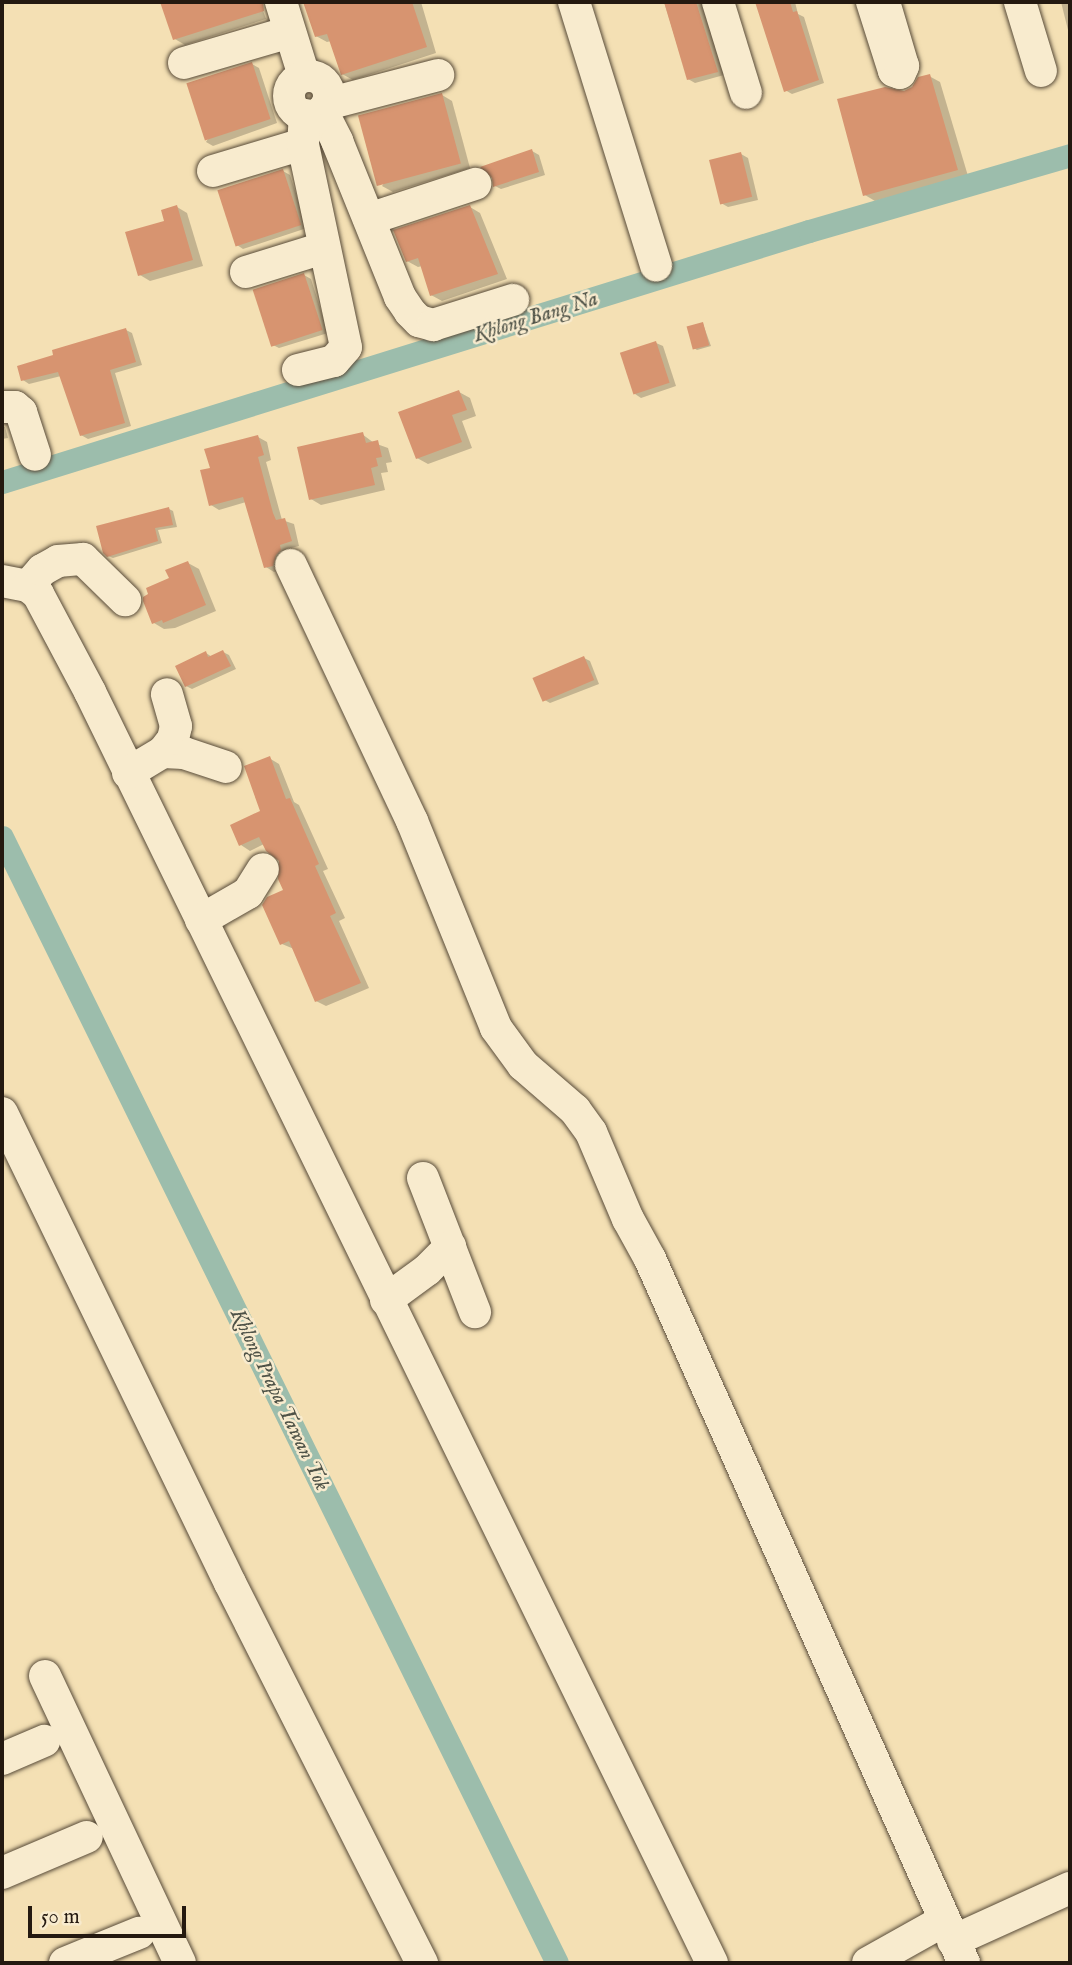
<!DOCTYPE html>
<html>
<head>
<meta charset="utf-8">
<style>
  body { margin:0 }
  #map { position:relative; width:1072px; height:1965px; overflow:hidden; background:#f4e0b4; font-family:"IM FELL English",serif }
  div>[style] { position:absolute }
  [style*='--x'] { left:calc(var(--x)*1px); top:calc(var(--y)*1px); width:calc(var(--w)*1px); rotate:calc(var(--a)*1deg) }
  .shadow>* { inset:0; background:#0003 }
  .canal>* { height:23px; margin:-11.5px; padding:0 11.5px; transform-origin:11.5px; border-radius:11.5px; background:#9cbdac }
  .building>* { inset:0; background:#d79470; transform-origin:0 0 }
  .roads { filter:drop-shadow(0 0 2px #584b39) drop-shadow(0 0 2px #584b39) }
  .minor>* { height:32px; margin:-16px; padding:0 16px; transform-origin:16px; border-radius:16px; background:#f8ebce }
  .minor>.ring { margin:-16px; padding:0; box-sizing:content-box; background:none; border:32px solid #f8ebce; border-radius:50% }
  span { translate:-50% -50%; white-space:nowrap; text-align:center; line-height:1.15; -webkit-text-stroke:5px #f8ebce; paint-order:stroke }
  .water-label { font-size:21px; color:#4e5247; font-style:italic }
  .frame { position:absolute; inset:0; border:4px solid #241910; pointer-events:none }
  .scale { position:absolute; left:28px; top:1906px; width:158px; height:32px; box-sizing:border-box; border:4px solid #241910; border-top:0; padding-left:9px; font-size:21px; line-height:24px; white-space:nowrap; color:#241910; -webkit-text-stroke:5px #f8ebce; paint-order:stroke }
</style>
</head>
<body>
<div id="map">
  <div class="shadow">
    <i style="clip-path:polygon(163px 2px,260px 2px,266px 19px,185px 45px,175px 39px)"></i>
    <i style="clip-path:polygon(312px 2px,421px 2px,436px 53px,353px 80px,342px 74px,331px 41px,327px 42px,316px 36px,306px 4px)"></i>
    <i style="clip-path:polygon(664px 2px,703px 2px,724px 75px,695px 83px,688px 79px)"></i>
    <i style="clip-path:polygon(757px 2px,795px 2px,798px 14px,804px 17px,824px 83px,792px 94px,785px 90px)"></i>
    <i style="clip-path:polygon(1061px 2px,1070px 2px,1070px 38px)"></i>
    <i style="clip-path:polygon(252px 64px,259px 68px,277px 123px,213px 146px,206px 142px)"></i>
    <i style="clip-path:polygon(929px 76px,940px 82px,968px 176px,875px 201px,865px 195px,904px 93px)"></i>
    <i style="clip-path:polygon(442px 95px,452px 101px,470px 168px,393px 192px,382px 186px)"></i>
    <i style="clip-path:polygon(532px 151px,539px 155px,545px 175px,501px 189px,495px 186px,494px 177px)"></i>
    <i style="clip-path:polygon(741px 154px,748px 158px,758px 200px,728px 207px,721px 203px)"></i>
    <i style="clip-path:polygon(283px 171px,290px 175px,307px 228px,243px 249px,237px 245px)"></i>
    <i style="clip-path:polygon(177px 207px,187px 213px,203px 266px,150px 281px,140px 275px)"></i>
    <i style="clip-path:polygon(470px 207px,480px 213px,507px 279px,442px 301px,431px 295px,422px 266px,418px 267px,407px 261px)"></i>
    <i style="clip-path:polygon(304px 275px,311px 279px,328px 333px,279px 348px,273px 345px)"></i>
    <i style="clip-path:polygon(703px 324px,711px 346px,697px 350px,694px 348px)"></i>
    <i style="clip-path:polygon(126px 330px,132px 333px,142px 365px,115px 373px,131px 426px,88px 439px,81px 435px,61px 376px,29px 384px,23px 380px)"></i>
    <i style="clip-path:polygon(656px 343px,663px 346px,676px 386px,641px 398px,635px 394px)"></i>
    <i style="clip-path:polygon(459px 392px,470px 398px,476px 416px,462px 421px,472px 448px,428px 464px,417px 458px)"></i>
    <i style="clip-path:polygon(2px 426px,5px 427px,8px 438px,2px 439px)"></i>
    <i style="clip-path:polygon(362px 434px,374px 443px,388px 448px,392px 462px,386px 463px,388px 472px,381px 473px,385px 490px,321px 505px,311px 499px)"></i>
    <i style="clip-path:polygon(258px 437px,267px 442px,271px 460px,266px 462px,282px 520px,294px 524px,299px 546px,287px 549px,289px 555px,281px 570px,274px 572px,266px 567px,246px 502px,219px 510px,211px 505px,212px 469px)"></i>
    <i style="clip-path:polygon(169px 509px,173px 511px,177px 527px,158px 530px,162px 543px,113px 558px,108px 556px)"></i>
    <i style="clip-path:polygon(188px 563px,199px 569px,216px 611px,175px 628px,164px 629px,154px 623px,171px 579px)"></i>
    <i style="clip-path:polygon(223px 652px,229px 655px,236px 669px,192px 689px,186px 686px,206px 653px,212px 657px)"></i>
    <i style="clip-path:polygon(584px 658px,590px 661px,599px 684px,550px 703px,543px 699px)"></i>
    <i style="clip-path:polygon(269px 758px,279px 764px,294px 802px,299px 805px,328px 869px,323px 871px,345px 918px,339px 921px,369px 988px,326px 1006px,316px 1001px,294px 949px,282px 944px,286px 891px,281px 860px,264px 844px,250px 851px,241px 845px,262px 812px)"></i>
  </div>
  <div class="canal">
    <i style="--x:2;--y:482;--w:845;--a:-17.28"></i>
    <i style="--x:809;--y:231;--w:272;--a:-16.2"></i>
    <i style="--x:2;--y:837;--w:1255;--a:63.76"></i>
  </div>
  <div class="building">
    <i style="clip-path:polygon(160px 2px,263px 2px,264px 11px,173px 40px)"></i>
    <i style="clip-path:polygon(303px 2px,412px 2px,427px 47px,341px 75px,327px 34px,315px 37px)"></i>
    <i style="clip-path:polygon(664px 2px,696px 2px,718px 72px,687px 80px)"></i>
    <i style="clip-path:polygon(755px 2px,790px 2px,793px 12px,797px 11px,819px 80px,784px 92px)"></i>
    <i style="left:252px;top:62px;width:60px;height:69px;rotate:72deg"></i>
    <i style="clip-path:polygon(930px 74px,958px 170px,863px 196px,837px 99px,885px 87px,904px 91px,912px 87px,918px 77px)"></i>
    <i style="left:442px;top:93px;width:73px;height:87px;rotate:75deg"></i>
    <i style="clip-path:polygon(532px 149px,539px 172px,493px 187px,492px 178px,480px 167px)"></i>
    <i style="left:741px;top:152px;width:46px;height:33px;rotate:76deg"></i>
    <i style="left:283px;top:169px;width:59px;height:69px;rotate:72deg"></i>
    <i style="clip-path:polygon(177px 205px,193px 260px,138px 276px,125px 232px,164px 221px,161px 210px)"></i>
    <i style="clip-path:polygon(470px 205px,498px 274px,430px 296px,418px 258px,406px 262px,393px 230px)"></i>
    <i style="left:304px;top:273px;width:60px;height:54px;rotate:72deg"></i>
    <i style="left:703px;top:322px;width:24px;height:17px;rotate:75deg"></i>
    <i style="clip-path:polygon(126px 328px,136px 362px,110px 370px,125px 423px,80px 436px,58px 372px,21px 381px,17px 366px,53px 355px,52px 350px)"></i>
    <i style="left:656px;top:341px;width:44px;height:38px;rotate:72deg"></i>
    <i style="clip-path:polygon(459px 390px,467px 410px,452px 415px,462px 442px,416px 459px,398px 412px)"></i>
    <i style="clip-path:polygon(363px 432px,366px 443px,378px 440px,382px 457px,376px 458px,378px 466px,371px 468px,375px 485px,309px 500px,297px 447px)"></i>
    <i style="clip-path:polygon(258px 435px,264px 455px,258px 457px,273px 513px,276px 520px,285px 518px,292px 541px,280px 545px,281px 550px,276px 555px,273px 566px,264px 568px,243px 497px,209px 506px,200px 470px,210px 468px,204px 449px)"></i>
    <i style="clip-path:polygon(169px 507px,173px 525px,155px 528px,158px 541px,107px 557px,103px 553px,96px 526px)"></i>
    <i style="clip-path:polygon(188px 561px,206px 605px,163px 623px,162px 620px,152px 624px,143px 601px,143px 597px,148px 594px,146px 588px,169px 578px,165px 570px)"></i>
    <i style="clip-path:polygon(223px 650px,231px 666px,185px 687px,175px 666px,206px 651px,208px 657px)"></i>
    <i style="left:584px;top:656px;width:26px;height:56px;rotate:67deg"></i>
    <i style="clip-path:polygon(270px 756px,286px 799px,290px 798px,319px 864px,315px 866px,336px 913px,330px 916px,361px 983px,315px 1002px,289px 941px,280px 945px,262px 905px,267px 897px,283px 890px,278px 879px,279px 861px,266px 851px,259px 837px,239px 846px,230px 825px,260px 811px,244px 766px)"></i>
  </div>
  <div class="roads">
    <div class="minor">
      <i style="--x:281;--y:2;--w:77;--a:72.7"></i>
      <i style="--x:574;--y:2;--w:276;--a:72.7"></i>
      <i style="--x:718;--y:2;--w:95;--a:72.9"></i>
      <i style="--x:872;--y:2;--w:72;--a:72.3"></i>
      <i style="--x:894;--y:71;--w:6;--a:18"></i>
      <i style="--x:900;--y:73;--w:8;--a:-67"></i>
      <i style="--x:903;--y:66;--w:67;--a:-106.5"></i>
      <i style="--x:1020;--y:2;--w:72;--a:73.1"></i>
      <i style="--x:184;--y:63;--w:110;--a:-16.3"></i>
      <i class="ring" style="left:289px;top:76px;width:8px;height:8px"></i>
      <i style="--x:327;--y:104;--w:115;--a:-14.6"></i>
      <i style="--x:322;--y:111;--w:34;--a:63"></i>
      <i style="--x:337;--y:141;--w:168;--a:68"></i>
      <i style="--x:400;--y:297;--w:18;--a:56"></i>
      <i style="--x:410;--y:312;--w:13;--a:45"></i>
      <i style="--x:419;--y:321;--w:15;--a:16"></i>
      <i style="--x:433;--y:325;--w:84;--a:-17.4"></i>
      <i style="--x:213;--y:171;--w:94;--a:-16.7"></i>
      <i style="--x:369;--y:219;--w:112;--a:-18.3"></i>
      <i style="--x:246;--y:272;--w:81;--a:-17.3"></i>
      <i style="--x:298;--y:370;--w:37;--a:-14"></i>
      <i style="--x:334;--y:361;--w:18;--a:-49"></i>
      <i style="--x:346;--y:347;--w:208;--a:-102"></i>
      <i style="--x:303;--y:144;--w:29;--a:-86"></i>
      <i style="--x:2;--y:407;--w:13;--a:0"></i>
      <i style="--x:15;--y:407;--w:8;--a:40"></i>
      <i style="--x:21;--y:412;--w:45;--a:72"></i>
      <i style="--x:291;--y:565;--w:283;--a:64.7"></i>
      <i style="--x:412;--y:821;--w:223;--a:67.9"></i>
      <i style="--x:496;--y:1028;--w:46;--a:53.9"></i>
      <i style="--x:523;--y:1065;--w:69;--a:40.9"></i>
      <i style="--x:575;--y:1110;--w:27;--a:54"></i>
      <i style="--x:591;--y:1132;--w:95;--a:67"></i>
      <i style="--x:628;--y:1219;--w:46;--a:61.2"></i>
      <i style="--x:650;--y:1259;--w:771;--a:65.96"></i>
      <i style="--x:2;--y:581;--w:26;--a:11"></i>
      <i style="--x:28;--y:586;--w:13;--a:39"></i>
      <i style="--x:38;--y:594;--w:111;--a:62"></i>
      <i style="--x:90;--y:692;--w:1415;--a:63.92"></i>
      <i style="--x:28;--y:586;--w:21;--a:-49"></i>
      <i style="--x:42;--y:570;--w:18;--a:-29"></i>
      <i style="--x:58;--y:561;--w:25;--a:-5"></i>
      <i style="--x:83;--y:559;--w:59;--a:44.3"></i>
      <i style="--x:163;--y:752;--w:21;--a:3"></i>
      <i style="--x:184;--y:753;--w:44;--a:18.4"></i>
      <i style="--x:128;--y:773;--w:41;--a:-31"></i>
      <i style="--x:163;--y:752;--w:16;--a:-52"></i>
      <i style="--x:173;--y:739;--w:13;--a:-77"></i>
      <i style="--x:176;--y:726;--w:33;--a:-106"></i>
      <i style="--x:201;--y:920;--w:54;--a:-29.9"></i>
      <i style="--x:248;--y:893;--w:28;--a:-58"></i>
      <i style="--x:2;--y:1113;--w:522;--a:64.12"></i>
      <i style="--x:230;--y:1583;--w:426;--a:63.2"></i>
      <i style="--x:423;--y:1178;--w:144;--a:68.8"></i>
      <i style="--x:386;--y:1300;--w:51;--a:-36.2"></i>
      <i style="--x:427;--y:1270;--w:33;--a:-45"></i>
      <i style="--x:45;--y:1676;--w:317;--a:64.8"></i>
      <i style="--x:2;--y:1759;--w:46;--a:-23.2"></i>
      <i style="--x:2;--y:1873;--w:92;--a:-23"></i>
      <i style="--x:953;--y:1941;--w:128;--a:-24.4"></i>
      <i style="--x:65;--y:1963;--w:80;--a:-22.1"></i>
      <i style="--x:868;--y:1963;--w:86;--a:-29.2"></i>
    </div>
  </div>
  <div class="water-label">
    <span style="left:536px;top:318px;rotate:-17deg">Khlong Bang Na</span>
    <span style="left:279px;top:1400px;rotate:64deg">Khlong Prapa Tawan Tok</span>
  </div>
  <div class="frame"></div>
  <div class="scale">50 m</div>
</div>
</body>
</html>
